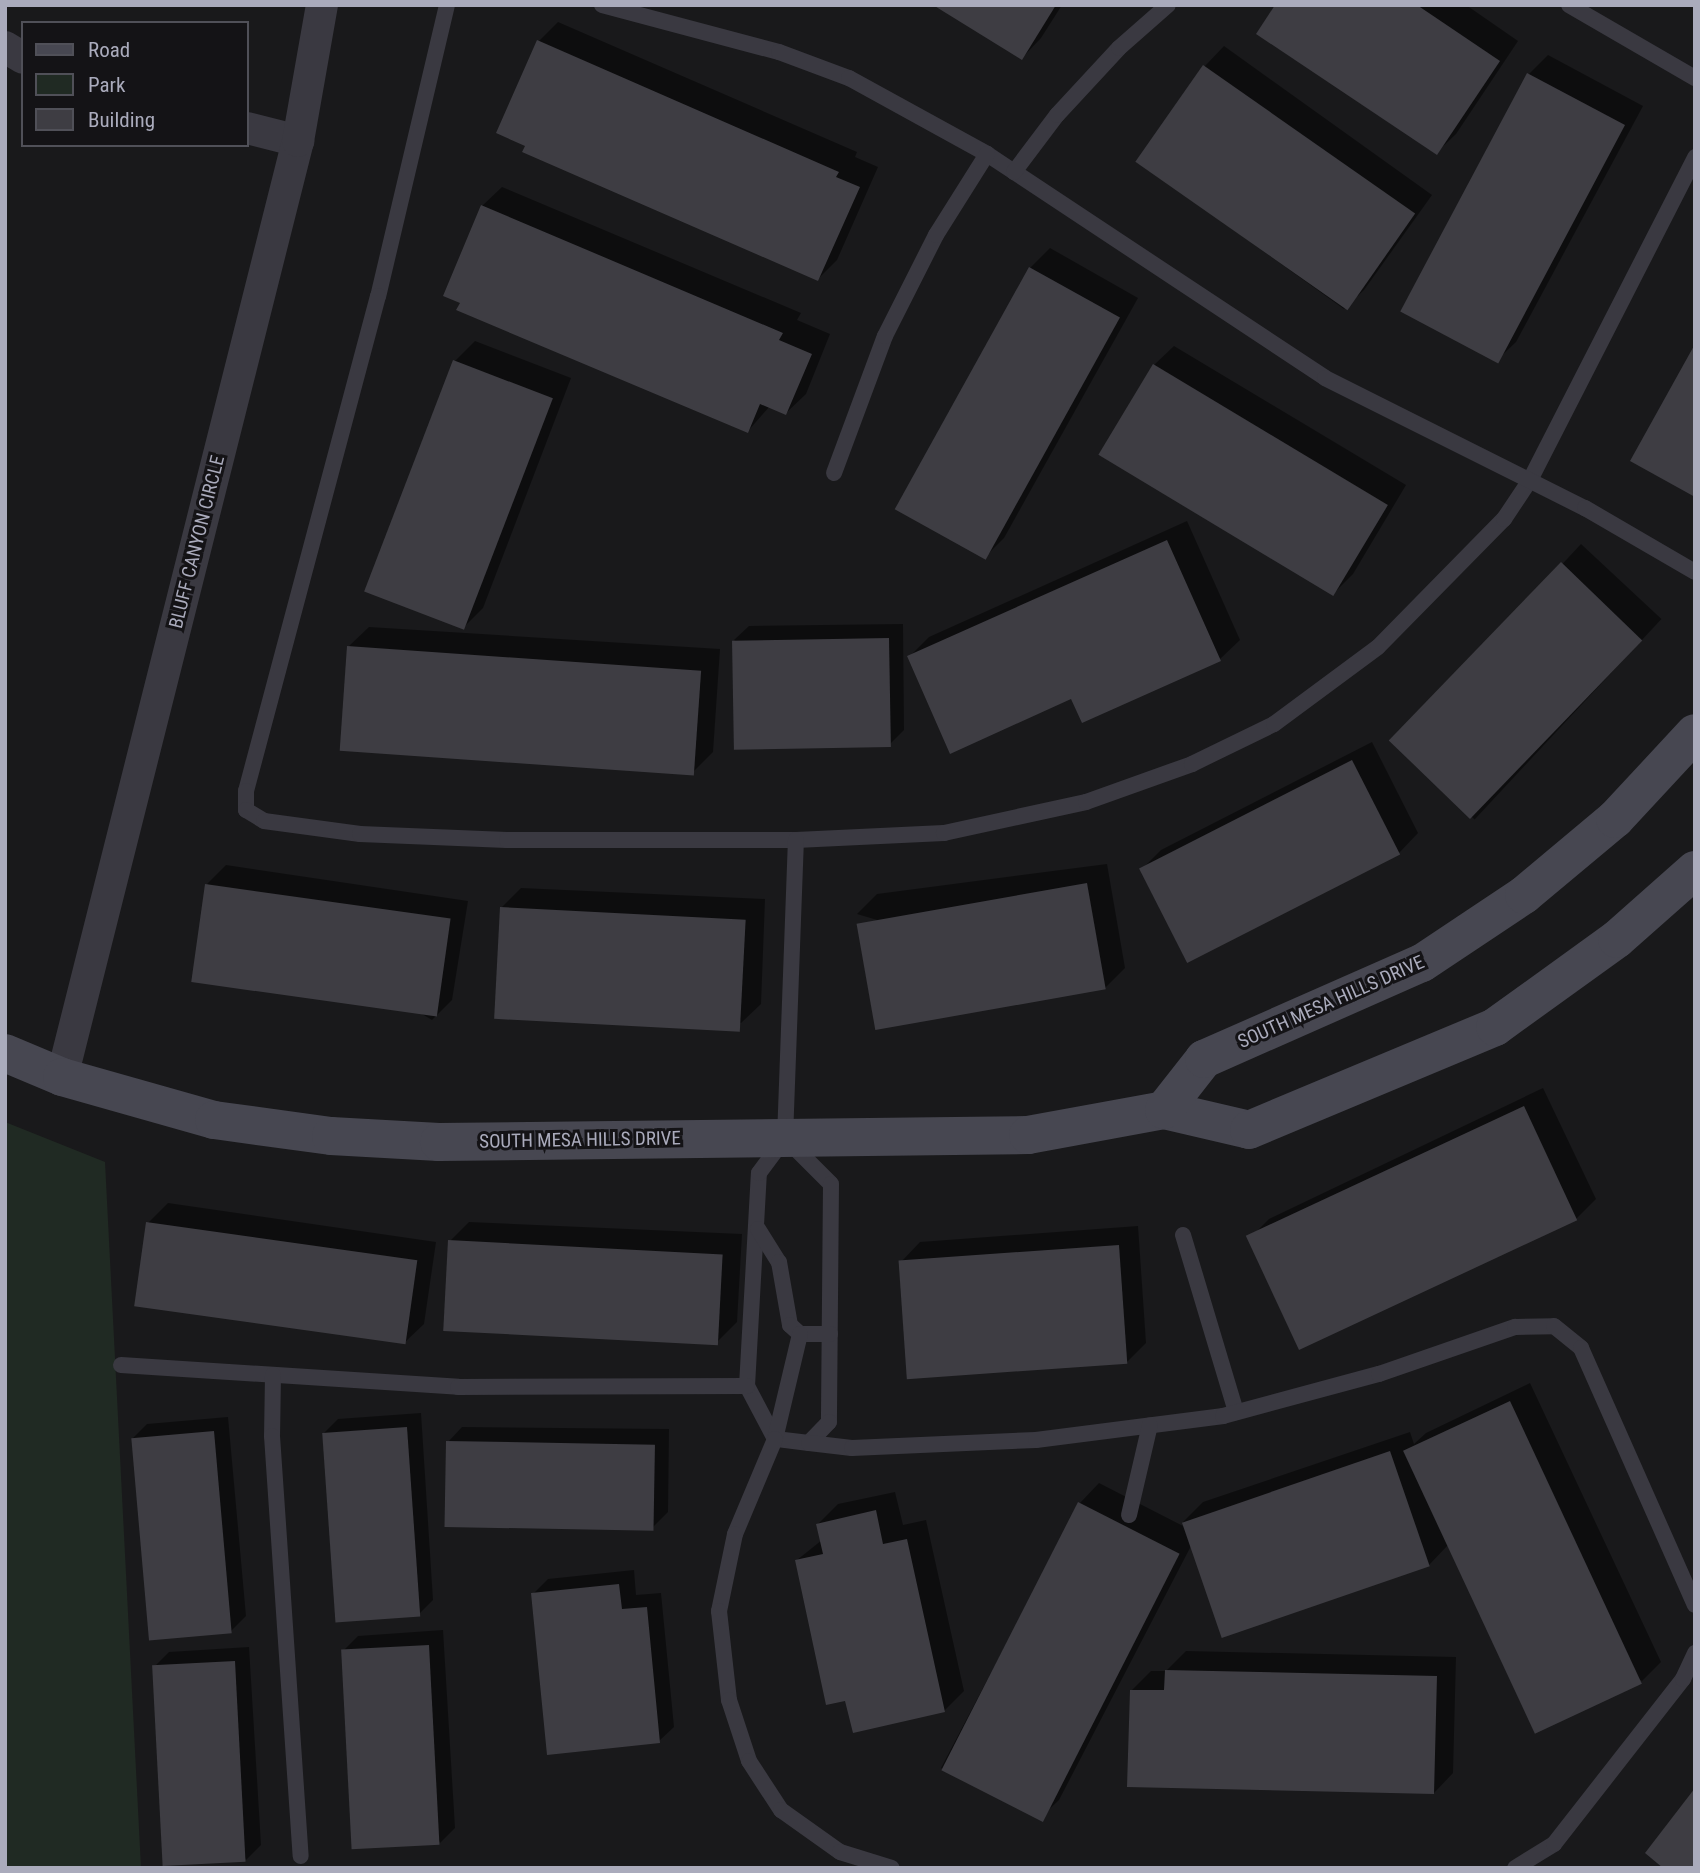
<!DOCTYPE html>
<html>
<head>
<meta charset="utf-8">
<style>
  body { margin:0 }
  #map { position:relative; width:1700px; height:1873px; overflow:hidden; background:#19191b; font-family:"Roboto Condensed",sans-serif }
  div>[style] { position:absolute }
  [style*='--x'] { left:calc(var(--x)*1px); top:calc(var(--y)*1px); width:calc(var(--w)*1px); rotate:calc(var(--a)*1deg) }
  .green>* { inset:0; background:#202a23 }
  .shadow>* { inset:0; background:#0007; transform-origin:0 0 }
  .building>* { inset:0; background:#3e3d43; transform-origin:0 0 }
  .lane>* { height:16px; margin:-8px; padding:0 8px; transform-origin:8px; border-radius:8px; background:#3a3941 }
  .street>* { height:32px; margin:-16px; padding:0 16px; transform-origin:16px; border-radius:16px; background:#3a3941 }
  .secondary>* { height:38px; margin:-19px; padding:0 19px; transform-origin:19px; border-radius:19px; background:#474751 }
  span { translate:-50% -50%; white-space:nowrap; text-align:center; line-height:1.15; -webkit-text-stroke:6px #141316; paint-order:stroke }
  .street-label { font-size:19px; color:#aaabbc }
  .frame { position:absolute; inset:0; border:7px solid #aaabbc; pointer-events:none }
  .legend { position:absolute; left:21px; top:21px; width:228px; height:126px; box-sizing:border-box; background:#141316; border:2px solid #505058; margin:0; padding:9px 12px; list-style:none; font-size:21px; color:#aaabbc }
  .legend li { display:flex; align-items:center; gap:14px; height:35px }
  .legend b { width:35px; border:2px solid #505058 }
</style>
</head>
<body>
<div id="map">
  <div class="green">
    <i style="clip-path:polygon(5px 1122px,105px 1162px,141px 1868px,5px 1868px)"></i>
  </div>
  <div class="shadow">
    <i style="clip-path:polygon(937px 5px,1062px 5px,1041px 38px,1022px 58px)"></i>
    <i style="clip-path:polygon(1277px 5px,1466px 5px,1518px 41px,1456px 134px,1436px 153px)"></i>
    <i style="clip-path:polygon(558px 22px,857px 152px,855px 157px,878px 167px,837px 260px,818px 279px,539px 41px)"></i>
    <i style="clip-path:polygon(1224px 46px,1432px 195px,1364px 290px,1344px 309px,1137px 161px,1205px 66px)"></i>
    <i style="clip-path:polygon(1548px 55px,1643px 106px,1516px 342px,1496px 361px,1529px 74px)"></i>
    <i style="clip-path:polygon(502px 187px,801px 313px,797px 320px,830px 334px,806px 394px,786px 413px,770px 406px,748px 431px,482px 206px)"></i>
    <i style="clip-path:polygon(1050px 248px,1138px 298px,1004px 538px,985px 557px,1030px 268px)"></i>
    <i style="clip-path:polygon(475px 341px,571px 378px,483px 608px,463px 628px,455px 361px)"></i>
    <i style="clip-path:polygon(1174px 346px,1406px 485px,1353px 574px,1333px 594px,1154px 365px)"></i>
    <i style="clip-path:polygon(1187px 521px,1240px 640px,1220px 659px,1072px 697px,909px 657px,929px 637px)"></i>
    <i style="left:1581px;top:544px;width:110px;height:274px;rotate:43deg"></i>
    <i style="clip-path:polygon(903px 624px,904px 730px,889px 745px,734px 640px,749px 626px)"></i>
    <i style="clip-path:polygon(369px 627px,720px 649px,713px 752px,693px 772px,349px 646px)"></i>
    <i style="clip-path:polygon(1372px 742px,1418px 833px,1399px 853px,1141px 870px,1161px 850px)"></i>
    <i style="clip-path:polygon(1107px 864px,1125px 968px,1105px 988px,857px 914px,877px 894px)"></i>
    <i style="clip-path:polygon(226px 865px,468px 901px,452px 1000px,432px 1020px,207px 884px)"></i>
    <i style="clip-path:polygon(521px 888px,765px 899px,761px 1004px,741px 1023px,502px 907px)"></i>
    <i style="clip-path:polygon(1543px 1088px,1596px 1199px,1576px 1219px,1249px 1239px,1269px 1219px)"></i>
    <i style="clip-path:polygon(168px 1203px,436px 1242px,424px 1324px,404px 1343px,148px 1223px)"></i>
    <i style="clip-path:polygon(469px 1222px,742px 1234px,737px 1322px,717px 1342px,450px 1241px)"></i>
    <i style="clip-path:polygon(1138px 1226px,1146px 1343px,1126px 1363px,901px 1262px,920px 1242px)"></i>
    <i style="clip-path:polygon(1530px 1383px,1661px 1662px,1642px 1681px,1449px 1544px,1429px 1565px,1191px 1546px,1059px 1800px,1039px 1819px,941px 1768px,1080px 1503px,1099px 1483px,1185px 1527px,1183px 1522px,1203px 1502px,1410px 1432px,1414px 1444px,1426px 1433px)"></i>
    <i style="clip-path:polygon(421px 1413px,433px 1600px,418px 1615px,323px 1434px,338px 1419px)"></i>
    <i style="clip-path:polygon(228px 1417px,246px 1616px,231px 1631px,132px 1439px,147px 1424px)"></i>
    <i style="clip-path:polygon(462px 1427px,669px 1429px,668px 1512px,653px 1527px,448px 1442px)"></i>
    <i style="clip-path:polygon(895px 1492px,903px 1525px,926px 1520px,964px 1691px,944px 1711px,846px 1699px,797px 1560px,822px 1540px,818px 1524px,838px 1504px)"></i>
    <i style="clip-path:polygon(634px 1570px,636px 1595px,661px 1593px,674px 1727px,659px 1741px,533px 1594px,548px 1579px)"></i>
    <i style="clip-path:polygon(443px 1630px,455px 1828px,440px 1843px,343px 1651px,358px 1636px)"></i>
    <i style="clip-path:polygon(249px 1647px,261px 1845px,246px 1860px,154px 1667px,169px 1652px)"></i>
    <i style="clip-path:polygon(1186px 1651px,1456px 1657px,1453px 1773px,1434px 1793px,1132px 1690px,1151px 1671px,1166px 1671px)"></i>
  </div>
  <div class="building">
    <i style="clip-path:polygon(933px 5px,1056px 5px,1022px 60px)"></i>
    <i style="clip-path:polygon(1275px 5px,1417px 5px,1500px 61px,1437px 155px,1256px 34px)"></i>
    <i style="clip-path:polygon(537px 40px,839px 172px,836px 177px,860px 187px,818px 281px,522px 152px,525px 146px,496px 133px)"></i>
    <i style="left:1203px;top:65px;width:259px;height:118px;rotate:35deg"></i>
    <i style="left:1527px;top:73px;width:111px;height:270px;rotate:28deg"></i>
    <i style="clip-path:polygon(481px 205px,783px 333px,779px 340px,812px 354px,786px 415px,760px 404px,748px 433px,456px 310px,460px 303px,443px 296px)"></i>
    <i style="left:1029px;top:267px;width:104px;height:277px;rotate:29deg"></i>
    <i style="clip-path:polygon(1695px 344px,1695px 497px,1630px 461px)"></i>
    <i style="left:453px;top:360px;width:107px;height:248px;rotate:21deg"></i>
    <i style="left:1153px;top:364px;width:274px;height:106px;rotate:31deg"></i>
    <i style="clip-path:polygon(1167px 540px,1221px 661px,1082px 723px,1071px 699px,950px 754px,907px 656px)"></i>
    <i style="left:1561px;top:562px;width:113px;height:248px;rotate:44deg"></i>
    <i style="left:889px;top:638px;width:109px;height:157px;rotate:89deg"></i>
    <i style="left:347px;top:646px;width:355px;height:105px;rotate:4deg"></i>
    <i style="left:1352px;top:760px;width:106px;height:239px;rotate:63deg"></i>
    <i style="left:1087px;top:883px;width:108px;height:234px;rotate:80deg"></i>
    <i style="left:205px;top:884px;width:248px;height:99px;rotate:8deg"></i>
    <i style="left:500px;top:907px;width:246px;height:112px;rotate:3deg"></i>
    <i style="left:1524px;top:1106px;width:126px;height:307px;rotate:65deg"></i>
    <i style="left:146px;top:1222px;width:274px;height:85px;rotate:8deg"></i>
    <i style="left:448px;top:1240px;width:275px;height:91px;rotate:3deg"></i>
    <i style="left:1119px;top:1245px;width:119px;height:221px;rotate:86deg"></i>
    <i style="left:1510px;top:1401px;width:312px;height:118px;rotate:65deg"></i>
    <i style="left:407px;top:1427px;width:190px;height:85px;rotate:86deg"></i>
    <i style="left:214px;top:1431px;width:203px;height:83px;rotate:85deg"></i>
    <i style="left:446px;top:1441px;width:209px;height:86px;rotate:1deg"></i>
    <i style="left:1390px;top:1451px;width:122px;height:220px;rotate:71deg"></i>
    <i style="left:1078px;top:1502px;width:114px;height:301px;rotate:27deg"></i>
    <i style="clip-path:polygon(876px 1510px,883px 1544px,907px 1539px,945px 1712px,853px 1733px,845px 1701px,826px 1705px,795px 1560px,823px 1554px,816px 1524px)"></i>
    <i style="clip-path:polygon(619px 1584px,622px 1609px,647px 1607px,660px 1743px,547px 1755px,531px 1593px)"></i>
    <i style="left:429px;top:1645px;width:200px;height:88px;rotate:87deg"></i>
    <i style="left:235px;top:1661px;width:201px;height:83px;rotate:87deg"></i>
    <i style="clip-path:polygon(1165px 1670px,1437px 1676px,1434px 1794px,1127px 1787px,1130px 1690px,1164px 1690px)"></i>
    <i style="clip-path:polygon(1695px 1788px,1695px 1868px,1663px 1868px,1645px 1853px)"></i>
  </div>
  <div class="lane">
    <i style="--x:447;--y:5;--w:299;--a:103.3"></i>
    <i style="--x:378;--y:296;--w:512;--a:104.93"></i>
    <i style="--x:246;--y:791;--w:19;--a:90"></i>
    <i style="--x:246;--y:810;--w:21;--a:31"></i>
    <i style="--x:264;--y:821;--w:97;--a:7.7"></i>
    <i style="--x:360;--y:834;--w:147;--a:2.3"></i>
    <i style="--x:507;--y:840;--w:289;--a:0"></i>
    <i style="--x:796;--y:840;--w:148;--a:-2.7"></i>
    <i style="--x:944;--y:833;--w:145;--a:-12.3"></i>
    <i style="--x:1086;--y:802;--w:113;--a:-19.7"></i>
    <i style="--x:1192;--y:764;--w:91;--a:-26"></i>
    <i style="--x:1274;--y:724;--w:129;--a:-36.5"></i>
    <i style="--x:1378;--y:647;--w:180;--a:-45.5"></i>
    <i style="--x:1504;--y:519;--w:47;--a:-56.3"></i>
    <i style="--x:1530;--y:480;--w:363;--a:-62.9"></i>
    <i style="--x:602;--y:5;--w:183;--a:14.9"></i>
    <i style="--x:779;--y:52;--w:75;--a:20.4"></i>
    <i style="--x:849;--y:78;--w:158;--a:28.8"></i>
    <i style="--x:987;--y:154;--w:405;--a:33.5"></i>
    <i style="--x:1325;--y:378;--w:291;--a:26.6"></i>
    <i style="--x:1585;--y:508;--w:127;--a:30.2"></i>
    <i style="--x:1569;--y:5;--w:146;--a:30.1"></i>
    <i style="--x:1014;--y:172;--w:71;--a:-53"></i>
    <i style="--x:1057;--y:115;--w:91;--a:-47.2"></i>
    <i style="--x:1119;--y:48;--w:65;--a:-41.3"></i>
    <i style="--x:834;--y:473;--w:146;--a:-69.6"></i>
    <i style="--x:885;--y:336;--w:113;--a:-63.2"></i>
    <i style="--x:936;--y:235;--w:96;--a:-57.8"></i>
    <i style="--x:789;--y:1142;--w:59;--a:45"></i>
    <i style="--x:831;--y:1184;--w:238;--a:90.5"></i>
    <i style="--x:829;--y:1422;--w:29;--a:134"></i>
    <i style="--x:809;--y:1443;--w:34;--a:-173"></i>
    <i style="--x:775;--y:1439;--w:60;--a:-117.8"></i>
    <i style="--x:747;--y:1386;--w:213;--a:-86.8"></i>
    <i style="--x:759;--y:1173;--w:44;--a:-53.4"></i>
    <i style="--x:785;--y:1138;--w:298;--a:-87.9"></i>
    <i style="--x:758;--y:1229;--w:39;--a:58"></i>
    <i style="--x:779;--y:1262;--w:64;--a:80.1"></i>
    <i style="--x:790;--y:1325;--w:13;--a:42"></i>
    <i style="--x:800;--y:1334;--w:30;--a:0"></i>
    <i style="--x:1183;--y:1235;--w:185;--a:73.3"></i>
    <i style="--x:800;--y:1334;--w:108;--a:103.4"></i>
    <i style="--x:775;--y:1439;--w:103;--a:112.8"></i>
    <i style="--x:735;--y:1534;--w:79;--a:101.7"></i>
    <i style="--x:719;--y:1611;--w:90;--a:83.6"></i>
    <i style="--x:729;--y:1700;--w:64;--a:71.8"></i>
    <i style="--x:749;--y:1761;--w:59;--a:56.9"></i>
    <i style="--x:781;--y:1810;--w:72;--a:35.4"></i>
    <i style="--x:840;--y:1852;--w:54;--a:17.1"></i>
    <i style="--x:121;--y:1365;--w:338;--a:3.7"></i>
    <i style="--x:458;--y:1387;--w:289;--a:-0.2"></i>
    <i style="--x:273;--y:1375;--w:61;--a:90.9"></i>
    <i style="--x:272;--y:1436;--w:421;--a:86.1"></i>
    <i style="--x:809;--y:1443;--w:43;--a:6.6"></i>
    <i style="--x:852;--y:1448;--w:184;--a:-2.5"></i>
    <i style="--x:1036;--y:1440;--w:189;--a:-7.3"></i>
    <i style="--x:1223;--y:1416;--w:162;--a:-15.1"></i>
    <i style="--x:1379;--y:1374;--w:144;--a:-19.1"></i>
    <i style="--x:1515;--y:1327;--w:39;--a:-1"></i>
    <i style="--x:1554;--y:1326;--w:35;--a:39"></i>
    <i style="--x:1581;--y:1348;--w:281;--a:66.1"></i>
    <i style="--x:1129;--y:1515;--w:92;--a:-76.9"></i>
    <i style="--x:1515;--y:1868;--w:46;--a:-31.6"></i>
    <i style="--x:1554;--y:1844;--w:209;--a:-52"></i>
    <i style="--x:1683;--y:1679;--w:29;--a:-65"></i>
  </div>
  <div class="street">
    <i style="--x:5;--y:47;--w:21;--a:31"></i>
    <i style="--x:247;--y:128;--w:53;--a:14.3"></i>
    <i style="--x:62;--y:1077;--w:965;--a:-75.85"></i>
    <i style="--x:298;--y:141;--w:138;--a:-80"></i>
  </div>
  <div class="secondary">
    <i style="--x:5;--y:1053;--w:62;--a:22.8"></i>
    <i style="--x:62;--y:1077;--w:158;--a:15.8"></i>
    <i style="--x:214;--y:1120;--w:118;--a:7.8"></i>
    <i style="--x:331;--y:1136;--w:108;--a:3.2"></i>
    <i style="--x:439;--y:1142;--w:589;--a:-0.68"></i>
    <i style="--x:1028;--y:1135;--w:138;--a:-10.4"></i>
    <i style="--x:1164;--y:1110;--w:87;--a:13.2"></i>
    <i style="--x:1249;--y:1130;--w:267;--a:-22.7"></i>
    <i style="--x:1495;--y:1027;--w:150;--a:-35.8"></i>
    <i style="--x:1617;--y:939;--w:104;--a:-41.5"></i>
    <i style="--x:1164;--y:1110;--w:65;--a:-51.9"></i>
    <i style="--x:1204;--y:1059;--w:238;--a:-23.8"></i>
    <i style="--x:1422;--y:963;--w:123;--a:-33.7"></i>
    <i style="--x:1524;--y:895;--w:119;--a:-39.9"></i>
    <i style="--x:1615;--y:819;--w:117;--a:-47.1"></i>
  </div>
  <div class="street-label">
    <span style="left:197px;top:542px;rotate:-76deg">BLUFF CANYON CIRCLE</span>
    <span style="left:1331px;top:1002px;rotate:-24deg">SOUTH MESA HILLS DRIVE</span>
    <span style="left:580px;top:1140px;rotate:-1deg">SOUTH MESA HILLS DRIVE</span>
  </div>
  <div class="frame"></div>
  <ul class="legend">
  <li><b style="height:9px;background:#474751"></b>Road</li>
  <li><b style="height:19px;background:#202a23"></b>Park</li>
  <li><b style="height:19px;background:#3e3d43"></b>Building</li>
  </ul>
</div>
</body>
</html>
